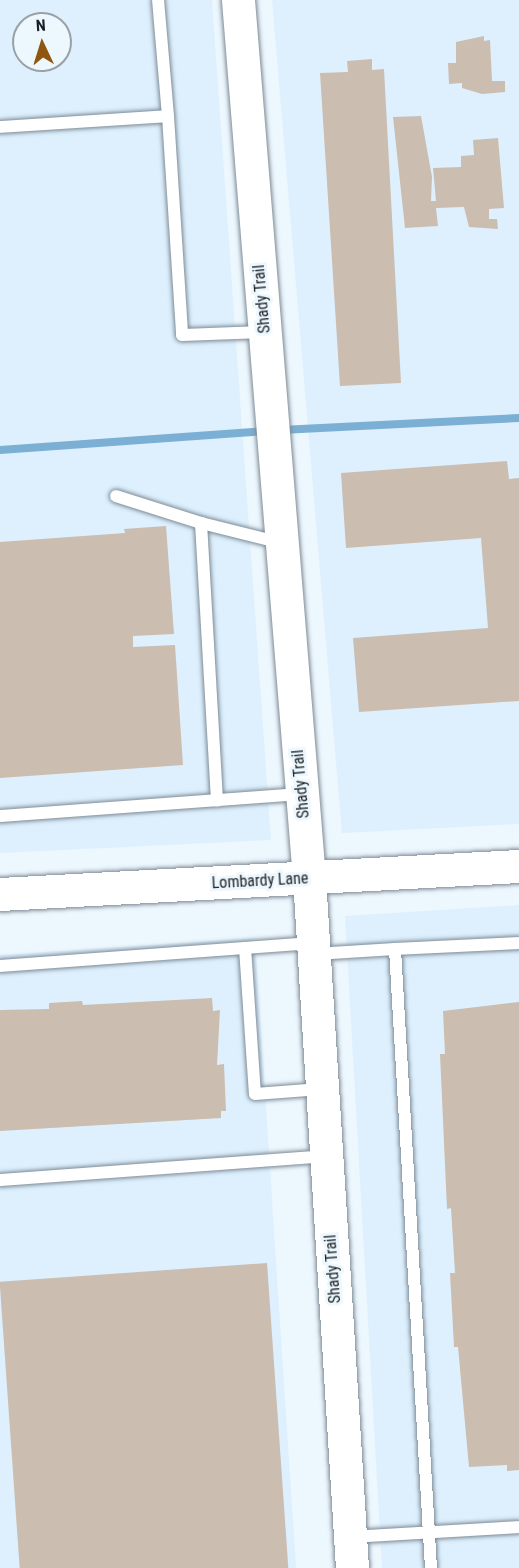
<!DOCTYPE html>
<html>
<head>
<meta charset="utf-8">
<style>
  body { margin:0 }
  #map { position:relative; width:519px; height:1568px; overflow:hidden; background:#edf7fe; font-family:"Roboto Condensed",sans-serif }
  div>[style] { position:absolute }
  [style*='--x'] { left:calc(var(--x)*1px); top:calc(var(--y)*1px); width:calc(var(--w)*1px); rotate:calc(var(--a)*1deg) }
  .built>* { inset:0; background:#def0fe }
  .stream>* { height:8px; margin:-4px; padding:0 4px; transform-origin:4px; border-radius:4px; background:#7bafd3 }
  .building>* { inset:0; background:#cbbdb0; transform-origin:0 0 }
  .roads { filter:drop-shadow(0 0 2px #7d8b96) drop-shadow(0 0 2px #7d8b96) }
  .lane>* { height:12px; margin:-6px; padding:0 6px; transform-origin:6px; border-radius:6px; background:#fff }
  .secondary>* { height:33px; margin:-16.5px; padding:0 16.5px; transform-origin:16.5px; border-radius:16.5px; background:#fff }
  span { translate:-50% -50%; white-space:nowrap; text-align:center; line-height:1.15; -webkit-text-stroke:6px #edf7fe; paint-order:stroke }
  .street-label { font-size:16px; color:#1a2024 }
  .north { position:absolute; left:12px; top:12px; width:60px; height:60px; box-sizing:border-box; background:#edf7fe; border:2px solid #99a1a7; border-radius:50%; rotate:356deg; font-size:16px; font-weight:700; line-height:24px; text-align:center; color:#1a2024 }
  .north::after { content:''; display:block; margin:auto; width:21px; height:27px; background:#8f5610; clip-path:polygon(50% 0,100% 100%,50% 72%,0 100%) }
</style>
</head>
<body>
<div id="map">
  <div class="built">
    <i style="clip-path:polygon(evenodd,0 0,212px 0,271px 840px,0 853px,0 0,24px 24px,60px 24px,60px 60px,24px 60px,24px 24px)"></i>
    <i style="clip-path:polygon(272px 0,519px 0,519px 824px,342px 833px)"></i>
    <i style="clip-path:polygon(519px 905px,519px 1568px,382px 1568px,345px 916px)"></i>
    <i style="clip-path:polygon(255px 938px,296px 1568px,0 1568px,0 955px)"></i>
  </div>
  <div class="stream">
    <i style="--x:281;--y:430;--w:238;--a:-2.9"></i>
    <i style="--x:0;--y:450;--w:267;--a:-4.1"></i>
  </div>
  <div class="building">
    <i style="clip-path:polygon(484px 36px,484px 41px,490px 40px,492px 81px,505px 81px,505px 92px,482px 94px,462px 88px,462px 83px,449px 84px,448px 63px,456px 63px,456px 42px)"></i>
    <i style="clip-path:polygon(372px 59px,372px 70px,384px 69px,401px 383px,340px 386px,320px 73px,348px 72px,347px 61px)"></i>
    <i style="clip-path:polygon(421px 116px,432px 177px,431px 201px,436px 201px,433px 168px,461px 167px,461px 156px,474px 155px,473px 140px,498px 138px,504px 208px,489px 209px,489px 219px,497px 219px,498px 229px,469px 227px,464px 207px,436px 208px,438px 226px,405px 228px,393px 117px)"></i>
    <i style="clip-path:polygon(507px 461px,509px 479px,519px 478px,519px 701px,359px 712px,353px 638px,488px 628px,481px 538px,346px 548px,341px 473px)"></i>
    <i style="clip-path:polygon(166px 526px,174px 634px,133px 636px,133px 647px,175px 645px,183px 765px,0 778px,0 542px,125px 533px,124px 529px)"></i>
    <i style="clip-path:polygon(212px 998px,213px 1011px,220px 1010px,217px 1065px,224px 1064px,226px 1111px,221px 1111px,221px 1118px,0 1131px,0 1010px,49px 1009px,49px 1003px,82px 1001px,83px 1005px)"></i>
    <i style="clip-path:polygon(519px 1002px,519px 1470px,507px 1471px,507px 1465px,469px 1467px,458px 1347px,454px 1347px,450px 1273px,455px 1273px,451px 1208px,447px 1209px,440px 1054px,445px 1054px,443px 1011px)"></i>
    <i style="left:267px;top:1263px;width:306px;height:268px;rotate:86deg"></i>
  </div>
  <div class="roads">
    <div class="lane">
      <i style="--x:168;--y:116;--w:219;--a:86.3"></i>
      <i style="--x:182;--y:335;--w:81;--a:-2.1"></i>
      <i style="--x:0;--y:127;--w:168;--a:-3.7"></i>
      <i style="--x:168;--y:116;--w:116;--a:-94.9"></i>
      <i style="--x:116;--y:496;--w:89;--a:17.6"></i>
      <i style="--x:201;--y:523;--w:278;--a:86.7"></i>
      <i style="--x:201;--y:523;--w:82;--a:14"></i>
      <i style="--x:0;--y:816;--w:302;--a:-4.2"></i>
      <i style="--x:245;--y:948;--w:146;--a:86.1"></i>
      <i style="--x:255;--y:1094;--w:66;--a:-4.3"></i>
      <i style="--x:315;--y:954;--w:80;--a:-3.6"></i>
      <i style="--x:0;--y:966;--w:313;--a:-4.2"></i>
      <i style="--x:0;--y:1180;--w:326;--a:-4.2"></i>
      <i style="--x:352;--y:1537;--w:167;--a:-3.4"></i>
      <i style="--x:431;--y:1568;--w:620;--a:-93.33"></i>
      <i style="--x:395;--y:949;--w:124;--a:-2.8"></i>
    </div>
    <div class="secondary">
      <i style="--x:238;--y:0;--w:881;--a:85.38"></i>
      <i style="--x:309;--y:878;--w:691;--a:86.43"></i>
      <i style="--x:0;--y:894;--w:520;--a:-3.09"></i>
    </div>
  </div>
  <div class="street-label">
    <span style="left:262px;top:299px;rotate:-95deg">Shady Trail</span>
    <span style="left:301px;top:784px;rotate:-95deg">Shady Trail</span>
    <span style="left:260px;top:881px;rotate:-3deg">Lombardy Lane</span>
    <span style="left:333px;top:1269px;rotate:-94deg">Shady Trail</span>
  </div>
  <div class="north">N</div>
</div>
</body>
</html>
